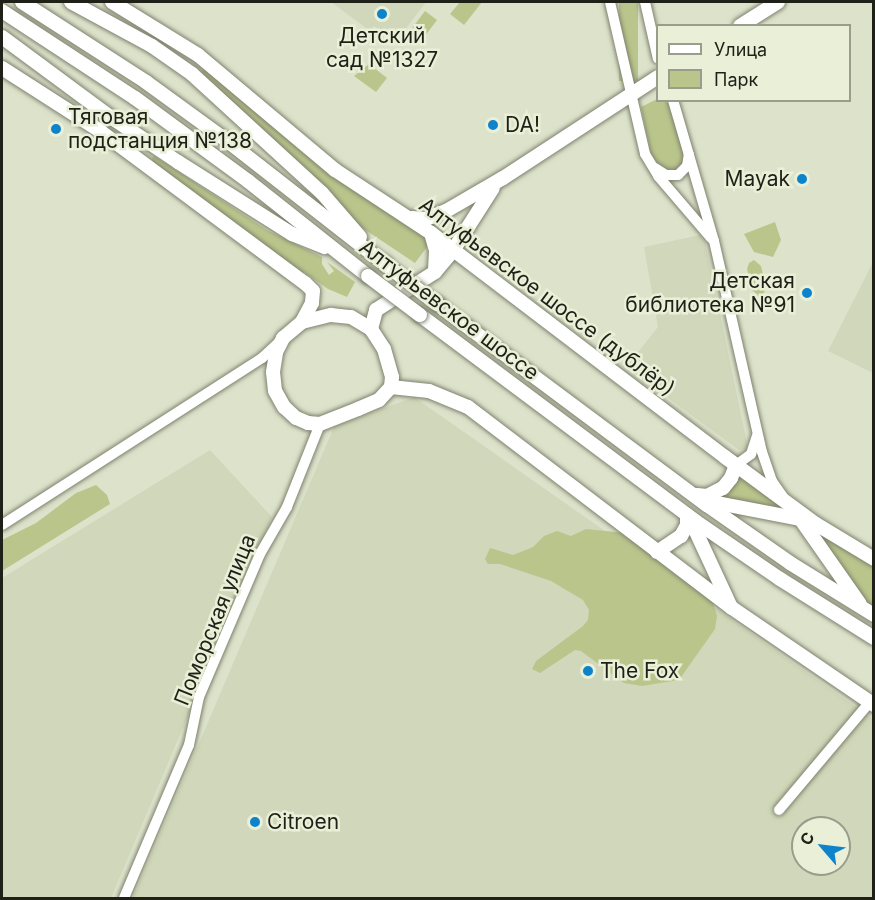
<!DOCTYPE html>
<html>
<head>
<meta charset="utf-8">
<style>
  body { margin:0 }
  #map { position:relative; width:875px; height:900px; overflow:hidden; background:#dde2cb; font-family:Inter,sans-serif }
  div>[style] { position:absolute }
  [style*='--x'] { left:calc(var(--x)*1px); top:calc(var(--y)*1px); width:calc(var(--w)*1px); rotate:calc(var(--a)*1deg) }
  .built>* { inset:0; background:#d1d7ba }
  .green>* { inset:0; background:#bac58c; transform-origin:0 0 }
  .roads { filter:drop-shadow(0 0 2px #7e826d) drop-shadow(0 0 2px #7e826d) }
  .minor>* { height:10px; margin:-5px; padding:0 5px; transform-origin:5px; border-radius:5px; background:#fff }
  .major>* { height:14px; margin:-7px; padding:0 7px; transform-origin:7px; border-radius:7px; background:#fff }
  .bridges { filter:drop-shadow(0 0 2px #7e826d) drop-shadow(0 0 2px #7e826d) }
  .major-bridge>* { height:14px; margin:-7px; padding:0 7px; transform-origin:7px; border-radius:7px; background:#fff }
  .dots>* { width:16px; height:16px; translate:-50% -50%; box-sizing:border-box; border:3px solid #eaefd8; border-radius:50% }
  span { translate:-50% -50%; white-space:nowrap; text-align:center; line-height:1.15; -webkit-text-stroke:5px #eaefd8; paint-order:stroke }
  .poi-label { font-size:21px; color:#1f2118 }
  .left { translate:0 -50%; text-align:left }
  .right { translate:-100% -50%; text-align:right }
  .street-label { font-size:21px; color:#1f2118 }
  .frame { position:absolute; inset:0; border:3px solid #1f2118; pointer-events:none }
  .legend { position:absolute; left:656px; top:24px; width:195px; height:78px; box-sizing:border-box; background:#eaefd8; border:2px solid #999d8b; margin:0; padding:8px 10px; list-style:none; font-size:18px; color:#1f2118 }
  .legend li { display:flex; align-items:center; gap:12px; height:30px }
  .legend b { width:30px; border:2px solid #999d8b }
  .north { position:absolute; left:791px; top:816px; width:60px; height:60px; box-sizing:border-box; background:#eaefd8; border:2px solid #999d8b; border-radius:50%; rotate:298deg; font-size:16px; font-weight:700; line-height:24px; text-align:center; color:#1f2118 }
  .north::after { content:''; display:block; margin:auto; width:21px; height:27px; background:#0d83cc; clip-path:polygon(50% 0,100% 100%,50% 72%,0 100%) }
</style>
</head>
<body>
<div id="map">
  <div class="built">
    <i style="clip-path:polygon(331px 2px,426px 2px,395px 43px,374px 26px,370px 31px)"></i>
    <i style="clip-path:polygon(700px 235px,705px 242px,748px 448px,739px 450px,626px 367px,658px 327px,644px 247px)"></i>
    <i style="clip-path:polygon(873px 262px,874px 262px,873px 373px,828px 351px)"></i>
    <i style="clip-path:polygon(evenodd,414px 397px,873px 719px,873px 898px,133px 898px,334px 427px,414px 397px,803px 828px,839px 828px,839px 864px,803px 864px,803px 828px)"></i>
    <i style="clip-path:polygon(210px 450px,272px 517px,111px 898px,2px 898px,2px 578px)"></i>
  </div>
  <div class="green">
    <i style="clip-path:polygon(460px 2px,482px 2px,464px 25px,450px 14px)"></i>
    <i style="left:619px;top:2px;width:19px;height:79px"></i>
    <i style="left:425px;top:11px;width:15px;height:26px;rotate:37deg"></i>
    <i style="clip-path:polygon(369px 64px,387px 78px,376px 92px,354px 76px)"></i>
    <i style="clip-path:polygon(204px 68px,416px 227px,428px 240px,427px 247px,415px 263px,361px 227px,311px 173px,204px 77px,201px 73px)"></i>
    <i style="clip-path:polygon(657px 99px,667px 101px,686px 156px,680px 171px,663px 170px,651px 154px,641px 107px)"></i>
    <i style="clip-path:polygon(154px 156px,267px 230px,322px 257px,322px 264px,329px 275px,334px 271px,327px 262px,355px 282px,347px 297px,328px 289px,304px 272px,301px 275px,153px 162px,152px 158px)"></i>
    <i style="clip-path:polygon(775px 222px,781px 240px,773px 257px,754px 252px,744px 234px)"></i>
    <i style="clip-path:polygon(754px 260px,761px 266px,766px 287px,764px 293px,759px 296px,752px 290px,747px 269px,749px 263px)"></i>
    <i style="clip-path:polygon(739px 474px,787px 507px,787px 511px,716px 500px,726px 493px)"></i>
    <i style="clip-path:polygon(96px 485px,107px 495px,110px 504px,2px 571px,2px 540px,36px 523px,76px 493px)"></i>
    <i style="clip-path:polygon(586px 529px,625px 533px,713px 603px,717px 616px,715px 629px,679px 680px,642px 686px,624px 683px,581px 651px,575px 650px,540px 673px,532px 669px,536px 661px,583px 626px,588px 620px,589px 610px,583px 600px,551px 581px,500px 564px,488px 564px,485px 559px,490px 548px,513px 555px,533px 547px,544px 536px,557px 531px,571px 536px)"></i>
    <i style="clip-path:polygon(824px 536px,873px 566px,873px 603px,870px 607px,864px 603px,821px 538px)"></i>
  </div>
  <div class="roads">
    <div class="minor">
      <i style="--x:610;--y:2;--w:156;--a:77"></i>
      <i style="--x:645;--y:154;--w:26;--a:59"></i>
      <i style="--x:658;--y:176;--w:82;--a:49.5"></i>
      <i style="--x:645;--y:2;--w:58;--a:77.2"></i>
      <i style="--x:673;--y:100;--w:147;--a:73.8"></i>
      <i style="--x:714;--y:241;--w:216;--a:77.2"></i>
      <i style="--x:762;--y:452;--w:31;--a:71"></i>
      <i style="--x:772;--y:481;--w:19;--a:55"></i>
      <i style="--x:655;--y:168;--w:13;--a:32"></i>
      <i style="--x:666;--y:175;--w:12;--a:0"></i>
      <i style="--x:678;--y:175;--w:13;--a:-45"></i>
      <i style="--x:687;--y:166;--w:12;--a:-81"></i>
      <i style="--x:736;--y:465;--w:19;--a:-36"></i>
      <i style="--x:751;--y:454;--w:19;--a:-72"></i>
      <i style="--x:2;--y:525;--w:309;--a:-32.7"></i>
      <i style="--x:262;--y:358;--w:23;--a:-43"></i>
      <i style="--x:779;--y:810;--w:141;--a:-49.9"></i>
      <i style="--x:124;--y:898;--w:166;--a:-67"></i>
      <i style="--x:189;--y:745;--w:49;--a:-78.2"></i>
      <i style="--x:199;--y:697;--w:155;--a:-66.9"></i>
      <i style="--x:260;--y:554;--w:54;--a:-60.1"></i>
      <i style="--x:287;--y:507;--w:89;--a:-68.3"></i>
    </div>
    <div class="major">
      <i style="--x:22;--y:2;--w:148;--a:32.8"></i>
      <i style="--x:146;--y:82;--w:104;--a:36"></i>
      <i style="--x:230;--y:143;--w:197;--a:38"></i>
      <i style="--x:71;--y:2;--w:92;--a:28.5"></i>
      <i style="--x:152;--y:46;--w:49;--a:35"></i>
      <i style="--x:192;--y:74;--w:176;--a:42.5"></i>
      <i style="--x:322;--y:193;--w:58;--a:49.2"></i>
      <i style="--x:112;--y:2;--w:101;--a:31.6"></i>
      <i style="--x:198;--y:55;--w:179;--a:40"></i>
      <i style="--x:335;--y:170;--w:115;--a:33.3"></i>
      <i style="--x:431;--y:233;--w:370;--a:37.3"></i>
      <i style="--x:725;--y:457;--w:113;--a:36.4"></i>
      <i style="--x:816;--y:524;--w:68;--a:31.1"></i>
      <i style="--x:2;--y:11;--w:159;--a:33.2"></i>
      <i style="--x:135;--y:98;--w:140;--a:36.3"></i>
      <i style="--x:248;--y:181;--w:153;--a:38.4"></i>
      <i style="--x:740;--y:26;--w:45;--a:-32.3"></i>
      <i style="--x:2;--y:37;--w:129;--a:36.5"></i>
      <i style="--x:106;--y:114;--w:87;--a:33.7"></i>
      <i style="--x:178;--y:162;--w:135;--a:32.3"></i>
      <i style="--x:292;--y:234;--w:35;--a:22"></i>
      <i style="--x:2;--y:68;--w:117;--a:32.7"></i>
      <i style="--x:100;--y:131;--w:255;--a:36.6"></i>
      <i style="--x:305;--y:283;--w:11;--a:45"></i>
      <i style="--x:313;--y:291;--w:12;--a:95"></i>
      <i style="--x:312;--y:303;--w:21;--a:118"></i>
      <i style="--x:412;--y:218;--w:14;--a:4"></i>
      <i style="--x:426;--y:219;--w:22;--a:-22"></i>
      <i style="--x:446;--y:211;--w:66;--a:-30.1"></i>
      <i style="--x:503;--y:178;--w:185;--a:-33.1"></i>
      <i style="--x:431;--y:233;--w:19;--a:74"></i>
      <i style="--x:436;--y:251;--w:21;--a:93"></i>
      <i style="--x:437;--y:304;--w:337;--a:36.7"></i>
      <i style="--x:707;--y:505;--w:101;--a:34.9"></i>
      <i style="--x:790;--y:563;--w:99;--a:31.8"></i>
      <i style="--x:331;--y:315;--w:20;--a:6"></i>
      <i style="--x:351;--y:317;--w:23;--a:31"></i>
      <i style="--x:371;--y:329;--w:24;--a:57"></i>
      <i style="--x:384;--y:349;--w:29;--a:74"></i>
      <i style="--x:392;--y:377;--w:10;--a:96"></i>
      <i style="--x:391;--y:387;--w:18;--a:133"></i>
      <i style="--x:379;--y:400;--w:23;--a:157"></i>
      <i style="--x:358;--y:409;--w:41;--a:158.5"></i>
      <i style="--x:320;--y:424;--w:12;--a:-175"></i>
      <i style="--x:308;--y:423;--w:13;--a:-157"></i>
      <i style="--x:296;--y:418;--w:16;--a:-137"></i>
      <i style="--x:284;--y:407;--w:18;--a:-119"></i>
      <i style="--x:275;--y:391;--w:19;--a:-96"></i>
      <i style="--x:273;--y:372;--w:20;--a:-81"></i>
      <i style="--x:276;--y:352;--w:16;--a:-63"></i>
      <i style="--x:283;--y:338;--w:25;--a:-40"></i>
      <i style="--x:302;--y:322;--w:30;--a:-14"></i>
      <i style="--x:420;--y:315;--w:344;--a:36.8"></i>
      <i style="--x:695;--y:521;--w:103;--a:34.3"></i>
      <i style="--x:780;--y:579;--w:111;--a:32.1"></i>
      <i style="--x:371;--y:329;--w:20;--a:-75"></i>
      <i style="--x:376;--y:310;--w:70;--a:-32.8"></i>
      <i style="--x:435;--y:272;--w:30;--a:-50"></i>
      <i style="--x:454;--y:249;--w:72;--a:-57.4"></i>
      <i style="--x:391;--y:387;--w:38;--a:6"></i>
      <i style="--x:429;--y:391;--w:42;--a:22.3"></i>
      <i style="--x:468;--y:407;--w:332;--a:37.3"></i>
      <i style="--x:732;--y:608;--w:172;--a:34.3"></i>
      <i style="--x:697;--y:495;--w:10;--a:6"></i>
      <i style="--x:707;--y:496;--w:18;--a:-27"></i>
      <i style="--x:723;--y:488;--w:13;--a:-51"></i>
      <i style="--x:731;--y:478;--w:14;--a:-69"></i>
      <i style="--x:707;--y:501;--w:101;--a:10.9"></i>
      <i style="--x:799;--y:517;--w:106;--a:55"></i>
      <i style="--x:691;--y:521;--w:93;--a:65.1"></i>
      <i style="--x:657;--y:552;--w:29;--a:-34"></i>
      <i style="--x:681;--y:536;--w:13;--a:-61"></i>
      <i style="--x:687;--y:525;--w:10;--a:-90"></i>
    </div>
  </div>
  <div class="bridges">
    <div class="major-bridge">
      <i style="--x:385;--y:264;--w:66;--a:37.6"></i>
      <i style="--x:368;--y:276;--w:65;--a:36.9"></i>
    </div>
  </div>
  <div class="dots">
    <i style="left:382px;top:14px;background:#0d83cc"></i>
    <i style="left:493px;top:125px;background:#0d83cc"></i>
    <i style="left:56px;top:129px;background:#0d83cc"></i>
    <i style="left:802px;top:179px;background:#0d83cc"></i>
    <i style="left:807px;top:293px;background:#0d83cc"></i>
    <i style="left:588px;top:671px;background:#0d83cc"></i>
    <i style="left:255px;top:822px;background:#0d83cc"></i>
  </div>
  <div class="poi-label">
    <span style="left:382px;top:48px">Детский<br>сад №1327</span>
    <span class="left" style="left:68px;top:129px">Тяговая<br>подстанция №138</span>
    <span class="left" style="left:505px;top:125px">DA!</span>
    <span class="right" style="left:790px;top:179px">Mayak</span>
    <span class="right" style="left:795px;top:293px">Детская<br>библиотека №91</span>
    <span class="left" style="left:600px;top:671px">The Fox</span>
    <span class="left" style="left:267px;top:822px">Citroen</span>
  </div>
  <div class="street-label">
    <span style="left:547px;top:297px;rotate:37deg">Алтуфьевское шоссе (дублёр)</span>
    <span style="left:449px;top:310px;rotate:37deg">Алтуфьевское шоссе</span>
    <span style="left:215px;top:620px;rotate:-68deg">Поморская улица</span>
  </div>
  <div class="frame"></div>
  <ul class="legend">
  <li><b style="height:8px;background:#fff"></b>Улица</li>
  <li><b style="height:16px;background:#bac58c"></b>Парк</li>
  </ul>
  <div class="north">С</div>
</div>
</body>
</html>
